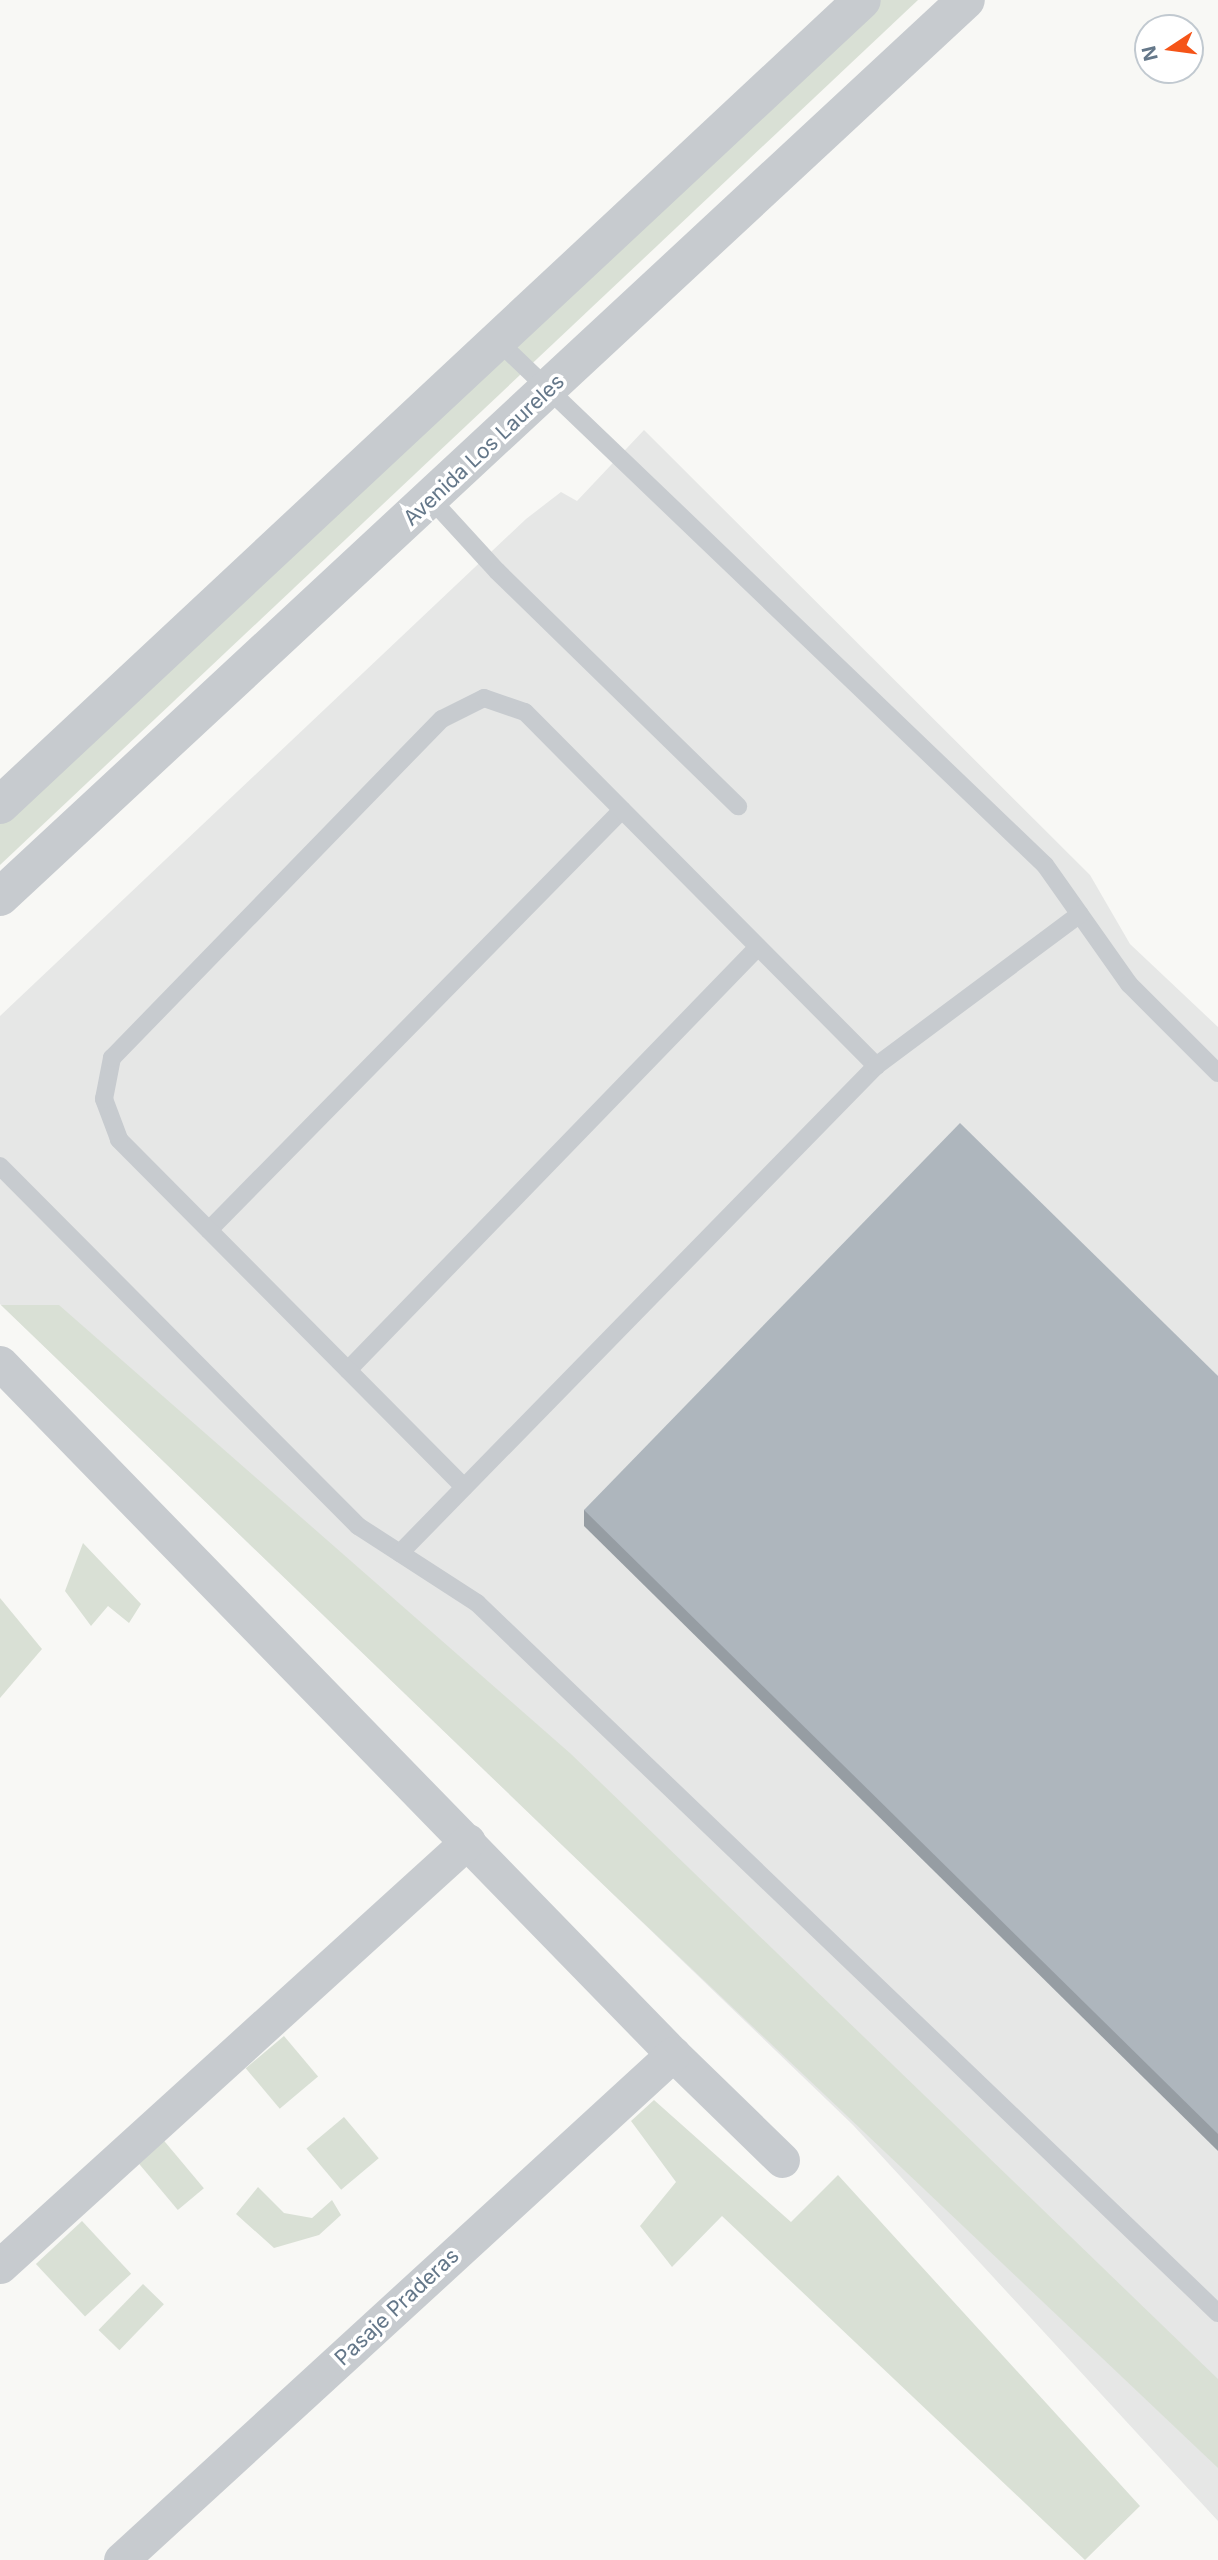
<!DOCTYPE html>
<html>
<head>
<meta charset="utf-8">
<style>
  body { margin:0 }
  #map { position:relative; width:1218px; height:2560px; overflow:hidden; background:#f8f8f5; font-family:Inter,sans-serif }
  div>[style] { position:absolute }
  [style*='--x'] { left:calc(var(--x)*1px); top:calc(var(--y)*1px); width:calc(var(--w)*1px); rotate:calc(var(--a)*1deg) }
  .built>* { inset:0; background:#e6e7e6 }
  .green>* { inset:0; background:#d9e0d5; transform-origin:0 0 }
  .service>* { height:18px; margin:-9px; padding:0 9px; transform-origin:9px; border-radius:9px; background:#c7cbcf }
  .minor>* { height:35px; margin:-17.5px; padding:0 17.5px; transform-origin:17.5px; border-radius:17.5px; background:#c7cbcf }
  .tertiary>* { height:38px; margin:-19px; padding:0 19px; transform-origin:19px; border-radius:19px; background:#c7cbcf }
  .wall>* { inset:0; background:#969da3 }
  .building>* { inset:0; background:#aeb6bd }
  span { translate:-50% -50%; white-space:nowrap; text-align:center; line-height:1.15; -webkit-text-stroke:7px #fff; paint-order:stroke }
  .street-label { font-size:21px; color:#647789 }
  .north { position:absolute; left:1134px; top:14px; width:70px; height:70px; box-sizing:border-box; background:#fff; border:2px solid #c1c9d0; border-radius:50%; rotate:257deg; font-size:19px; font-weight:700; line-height:28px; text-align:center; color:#647789 }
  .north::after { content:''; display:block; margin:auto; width:24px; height:32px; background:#f55418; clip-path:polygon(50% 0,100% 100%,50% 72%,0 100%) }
</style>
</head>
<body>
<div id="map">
  <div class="built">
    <i style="clip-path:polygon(644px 430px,1090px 875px,1130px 944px,1218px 1027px,1218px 2521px,853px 2125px,0 1304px,0 1016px,526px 519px,561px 492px,577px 501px)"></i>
  </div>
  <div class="green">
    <i style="clip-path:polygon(865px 0,918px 0,0 865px,0 804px)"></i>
    <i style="clip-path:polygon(1px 1305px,59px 1305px,571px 1754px,1218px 2379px,1218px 2468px,613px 1894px)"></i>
    <i style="clip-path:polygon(83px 1543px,141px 1604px,129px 1623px,108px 1606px,91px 1626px,65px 1591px)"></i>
    <i style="clip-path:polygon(0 1598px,42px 1649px,0 1698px)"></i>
    <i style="left:284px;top:2036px;width:53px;height:50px;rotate:50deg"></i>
    <i style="clip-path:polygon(654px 2100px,791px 2222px,838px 2175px,1140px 2506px,1085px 2560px,722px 2216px,672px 2267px,640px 2226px,676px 2182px,631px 2121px)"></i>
    <i style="left:344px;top:2117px;width:54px;height:49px;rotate:50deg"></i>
    <i style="left:155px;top:2130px;width:76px;height:34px;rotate:50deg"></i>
    <i style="clip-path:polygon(258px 2187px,284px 2213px,312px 2218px,332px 2200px,341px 2215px,319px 2235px,274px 2248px,236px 2214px)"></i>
    <i style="left:82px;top:2221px;width:72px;height:63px;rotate:47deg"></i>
    <i style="left:143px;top:2284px;width:29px;height:64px;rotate:44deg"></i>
  </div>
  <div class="service">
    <i style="--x:499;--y:342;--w:756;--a:43.77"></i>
    <i style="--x:1045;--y:865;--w:146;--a:54.8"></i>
    <i style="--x:1129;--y:984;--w:126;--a:45"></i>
    <i style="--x:431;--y:499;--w:98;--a:47.5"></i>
    <i style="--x:497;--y:571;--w:337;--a:44.3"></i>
    <i style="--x:0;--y:1166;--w:508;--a:45.16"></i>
    <i style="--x:358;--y:1526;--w:142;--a:32.9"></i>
    <i style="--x:477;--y:1603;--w:1026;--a:43.78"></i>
    <i style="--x:209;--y:1230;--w:589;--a:-45.48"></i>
    <i style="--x:348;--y:1370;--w:589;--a:-45.89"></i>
    <i style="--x:464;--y:1487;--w:490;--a:-134.8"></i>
    <i style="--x:119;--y:1139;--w:43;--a:-110.6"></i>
    <i style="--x:104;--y:1099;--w:42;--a:-79"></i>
    <i style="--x:112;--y:1058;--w:473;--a:-45.8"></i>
    <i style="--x:442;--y:719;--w:47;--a:-26.6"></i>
    <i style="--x:484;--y:698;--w:43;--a:18.9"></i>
    <i style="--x:525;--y:712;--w:499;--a:45.2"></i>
    <i style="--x:400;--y:1553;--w:681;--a:-45.65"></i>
    <i style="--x:876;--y:1066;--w:254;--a:-36.7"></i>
  </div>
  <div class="minor">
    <i style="--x:0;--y:1363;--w:965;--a:45.76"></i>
    <i style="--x:673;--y:2054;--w:152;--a:44.2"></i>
    <i style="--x:0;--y:2266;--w:632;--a:-42.24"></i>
    <i style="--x:121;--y:2560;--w:749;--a:-42.51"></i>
  </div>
  <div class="tertiary">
    <i style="--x:0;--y:805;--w:1179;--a:-43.04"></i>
    <i style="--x:0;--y:897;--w:1318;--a:-42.88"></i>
  </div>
  <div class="wall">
    <i style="clip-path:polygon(1218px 1376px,1218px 2151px,584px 1526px,584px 1510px)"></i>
  </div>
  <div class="building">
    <i style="clip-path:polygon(960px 1123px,1218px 1376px,1218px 2134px,584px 1510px)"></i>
  </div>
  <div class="street-label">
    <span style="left:484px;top:450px;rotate:-43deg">Avenida Los Laureles</span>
    <span style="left:397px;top:2307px;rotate:-43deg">Pasaje Praderas</span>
  </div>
  <div class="north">N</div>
</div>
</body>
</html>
